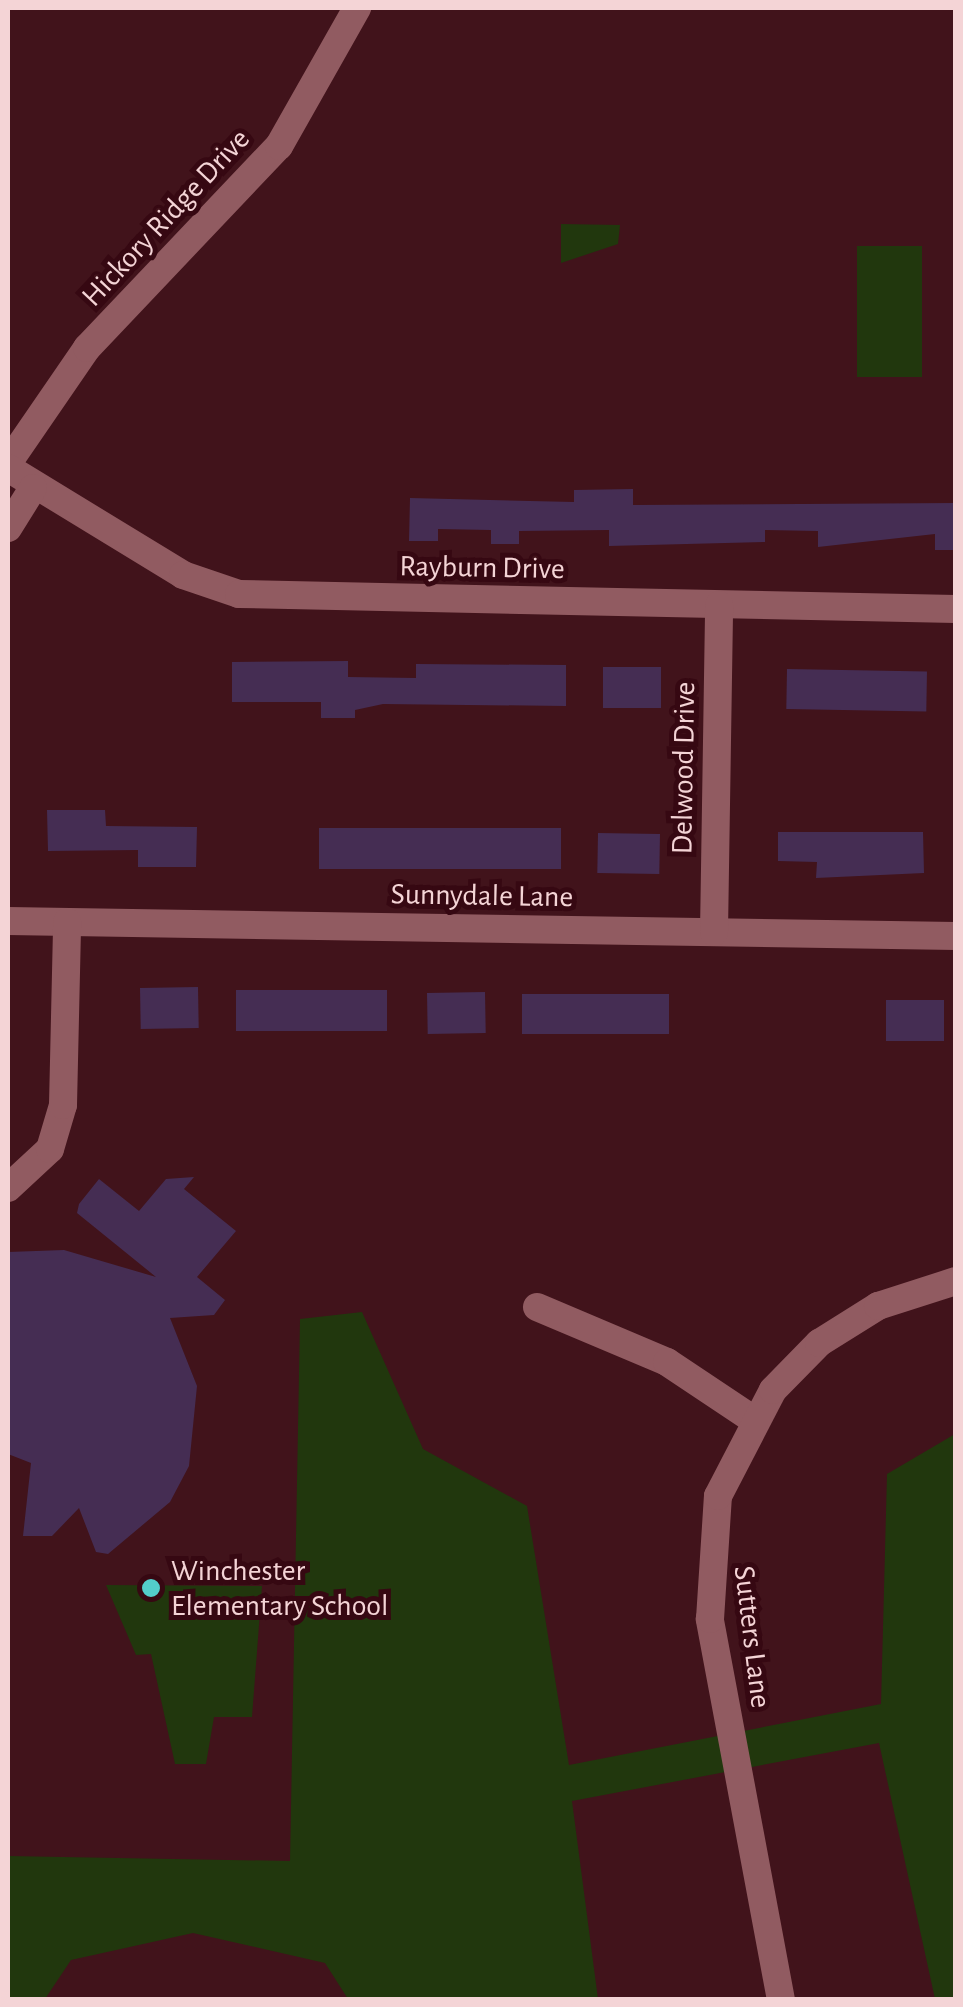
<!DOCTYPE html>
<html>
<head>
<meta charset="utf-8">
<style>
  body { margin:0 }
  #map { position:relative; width:963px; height:2007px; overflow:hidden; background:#41131b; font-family:"Alegreya Sans",sans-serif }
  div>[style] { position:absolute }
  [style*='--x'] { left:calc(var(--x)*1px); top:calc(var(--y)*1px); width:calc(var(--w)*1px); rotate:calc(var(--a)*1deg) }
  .green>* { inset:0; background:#21370d; transform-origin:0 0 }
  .building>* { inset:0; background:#452d53; transform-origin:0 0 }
  .minor>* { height:28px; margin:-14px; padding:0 14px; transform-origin:14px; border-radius:14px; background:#915b61 }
  .dots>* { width:28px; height:28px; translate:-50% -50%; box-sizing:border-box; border:5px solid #360812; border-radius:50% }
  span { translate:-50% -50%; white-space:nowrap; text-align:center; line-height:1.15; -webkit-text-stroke:10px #360812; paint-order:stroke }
  .street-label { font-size:30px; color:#f4d4d6 }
  .poi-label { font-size:30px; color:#f4d4d6 }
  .left { translate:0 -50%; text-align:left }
  .frame { position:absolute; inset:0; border:10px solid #f4d4d6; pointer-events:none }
</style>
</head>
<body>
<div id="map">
  <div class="green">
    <i style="clip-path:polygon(561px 224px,620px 225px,618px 244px,561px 263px)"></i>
    <i style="left:857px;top:246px;width:65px;height:131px"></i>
    <i style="clip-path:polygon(362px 1312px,423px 1449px,527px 1506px,569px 1765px,881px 1704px,887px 1474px,955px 1434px,955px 1999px,935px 1999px,879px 1743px,572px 1801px,598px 1999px,348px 1999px,325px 1963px,193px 1933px,71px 1960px,45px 1999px,8px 2000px,8px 1856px,290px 1861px,300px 1319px)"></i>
    <i style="clip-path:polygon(106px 1585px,262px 1586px,252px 1717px,214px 1717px,206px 1764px,175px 1764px,151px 1654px,136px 1655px)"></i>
  </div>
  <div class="building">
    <i style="clip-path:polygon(633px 489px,633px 505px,956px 503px,956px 550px,935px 550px,935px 534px,818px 547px,818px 531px,765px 530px,765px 542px,609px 546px,609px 530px,519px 531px,519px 544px,491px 544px,491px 530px,438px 529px,438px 541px,409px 541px,410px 498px,574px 502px,574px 490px)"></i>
    <i style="clip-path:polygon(348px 661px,348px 677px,416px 678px,416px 664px,566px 665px,566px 706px,383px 704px,355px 710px,355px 718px,321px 718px,321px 702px,232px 702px,232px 662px)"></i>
    <i style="left:661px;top:667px;width:41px;height:58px;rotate:90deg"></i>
    <i style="left:787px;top:669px;width:140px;height:40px;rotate:1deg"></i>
    <i style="clip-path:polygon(47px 810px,105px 810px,106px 826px,197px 827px,196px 867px,138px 867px,138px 850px,48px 851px)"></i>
    <i style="left:319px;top:828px;width:242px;height:41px"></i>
    <i style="clip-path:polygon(778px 832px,923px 832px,924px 873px,816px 878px,817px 862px,778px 861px)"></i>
    <i style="left:598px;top:833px;width:62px;height:40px;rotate:1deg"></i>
    <i style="left:198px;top:987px;width:41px;height:58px;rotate:89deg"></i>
    <i style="left:387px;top:990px;width:41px;height:151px;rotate:90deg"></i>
    <i style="left:485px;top:992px;width:41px;height:58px;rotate:89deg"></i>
    <i style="left:522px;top:994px;width:147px;height:40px"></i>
    <i style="left:886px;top:1000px;width:58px;height:41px"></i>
    <i style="clip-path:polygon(194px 1177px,184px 1189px,236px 1231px,197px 1277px,225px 1300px,214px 1315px,170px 1318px,197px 1386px,189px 1466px,170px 1502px,108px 1554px,96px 1552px,79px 1508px,52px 1536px,23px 1536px,31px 1463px,8px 1454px,8px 1252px,64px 1250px,156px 1277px,77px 1213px,79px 1204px,99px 1179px,139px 1211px,166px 1179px)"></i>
  </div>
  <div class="minor">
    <i style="--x:8;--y:463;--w:140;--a:-55.5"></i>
    <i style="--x:87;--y:348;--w:279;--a:-46.5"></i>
    <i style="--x:279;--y:146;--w:159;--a:-60.5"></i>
    <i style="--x:8;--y:468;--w:205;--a:31.4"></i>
    <i style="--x:183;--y:575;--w:59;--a:18.7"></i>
    <i style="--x:239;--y:594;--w:717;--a:1.2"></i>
    <i style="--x:8;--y:528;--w:47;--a:-58"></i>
    <i style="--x:8;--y:921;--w:948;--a:0.91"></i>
    <i style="--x:714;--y:932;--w:327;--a:-89.1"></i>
    <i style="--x:8;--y:1188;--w:57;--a:-42.9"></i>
    <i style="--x:50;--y:1149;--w:46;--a:-73.5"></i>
    <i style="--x:63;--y:1105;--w:183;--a:-88.7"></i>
    <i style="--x:537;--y:1307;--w:141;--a:22.9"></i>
    <i style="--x:667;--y:1362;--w:105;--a:33.7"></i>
    <i style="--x:781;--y:2000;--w:388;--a:-100.6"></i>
    <i style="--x:710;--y:1619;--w:123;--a:-86.3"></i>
    <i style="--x:718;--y:1496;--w:119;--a:-62.6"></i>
    <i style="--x:773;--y:1390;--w:66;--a:-45.6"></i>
    <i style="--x:819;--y:1343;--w:70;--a:-32.1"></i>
    <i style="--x:878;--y:1306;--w:82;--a:-17.8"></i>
  </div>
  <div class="dots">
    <i style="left:151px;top:1588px;background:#53cdca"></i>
  </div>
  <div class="street-label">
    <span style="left:166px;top:218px;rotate:-47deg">Hickory Ridge Drive</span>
    <span style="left:482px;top:568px;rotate:1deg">Rayburn Drive</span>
    <span style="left:684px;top:768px;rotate:-89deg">Delwood Drive</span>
    <span style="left:482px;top:896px;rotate:1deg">Sunnydale Lane</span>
    <span style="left:752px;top:1637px;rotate:83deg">Sutters Lane</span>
  </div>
  <div class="poi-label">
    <span class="left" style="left:171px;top:1588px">Winchester<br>Elementary School</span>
  </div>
  <div class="frame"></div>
</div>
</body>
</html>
